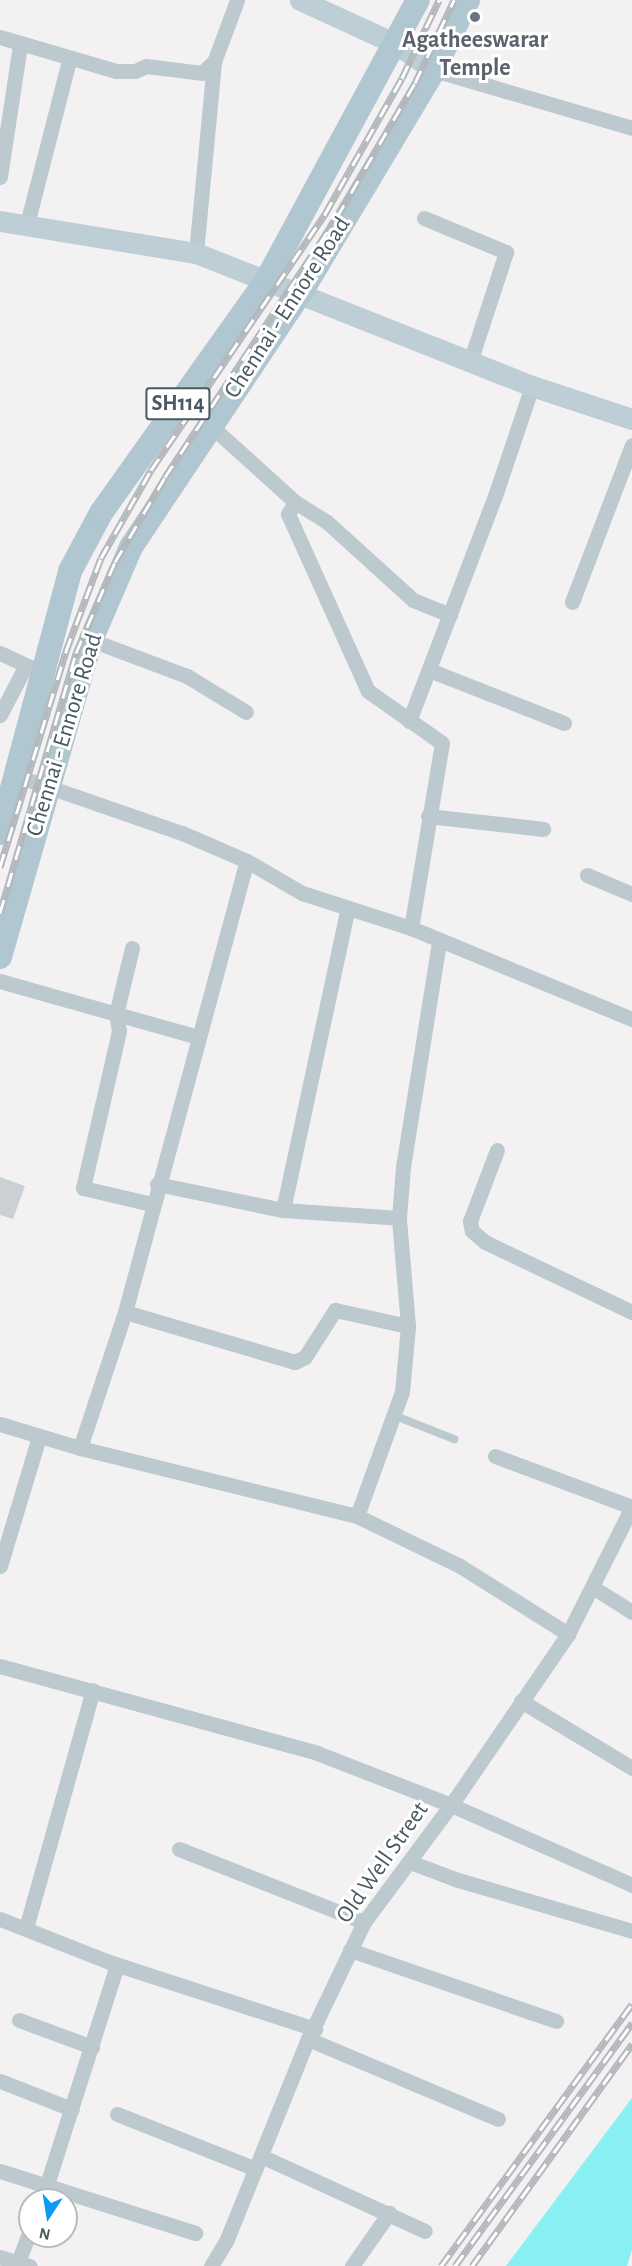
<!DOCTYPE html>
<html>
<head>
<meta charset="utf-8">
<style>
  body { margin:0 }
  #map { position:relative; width:632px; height:2266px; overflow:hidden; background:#f4f1f2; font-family:"Alegreya Sans",sans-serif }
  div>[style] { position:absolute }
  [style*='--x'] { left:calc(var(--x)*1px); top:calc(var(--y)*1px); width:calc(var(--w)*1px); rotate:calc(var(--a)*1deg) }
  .water>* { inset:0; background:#88f0f3 }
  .building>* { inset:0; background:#cbd0d4 }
  .lane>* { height:8px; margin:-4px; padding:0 4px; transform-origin:4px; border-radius:4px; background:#bcc9cf }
  .street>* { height:15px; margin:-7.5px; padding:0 7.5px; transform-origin:7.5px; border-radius:7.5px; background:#bcc9cf }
  .secondary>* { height:21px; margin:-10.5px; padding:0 10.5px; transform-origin:10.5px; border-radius:10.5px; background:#beced6 }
  .primary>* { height:24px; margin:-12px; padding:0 12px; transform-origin:12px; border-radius:12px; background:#b0c7d2 }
  .rail>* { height:7px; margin-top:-3.5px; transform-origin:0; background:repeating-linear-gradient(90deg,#fff 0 14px,#b3b8bc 0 28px); box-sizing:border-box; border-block:2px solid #b3b8bc }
  .dots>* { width:16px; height:16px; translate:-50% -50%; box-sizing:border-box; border:3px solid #fff; border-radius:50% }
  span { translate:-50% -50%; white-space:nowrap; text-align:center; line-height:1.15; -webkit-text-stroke:6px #fff; paint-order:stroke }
  .shield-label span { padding:2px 4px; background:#fff; border:2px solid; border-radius:4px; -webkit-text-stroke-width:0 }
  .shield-label { font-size:22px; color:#485961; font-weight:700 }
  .worship-label { font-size:24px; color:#5b616d; font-weight:700 }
  .street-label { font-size:24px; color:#485961 }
  .north { position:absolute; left:18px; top:2188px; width:60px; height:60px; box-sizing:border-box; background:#fff; border:2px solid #b6bdc0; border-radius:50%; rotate:192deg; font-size:16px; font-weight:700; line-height:24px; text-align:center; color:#485961 }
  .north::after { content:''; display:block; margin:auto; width:21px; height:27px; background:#0c9bf4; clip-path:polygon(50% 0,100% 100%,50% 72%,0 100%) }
</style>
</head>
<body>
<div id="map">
  <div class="water">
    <i style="clip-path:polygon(632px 2098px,632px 2250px,627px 2266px,506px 2266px)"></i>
  </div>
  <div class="building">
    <i style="clip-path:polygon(0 1177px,25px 1186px,13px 1219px,0 1215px)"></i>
  </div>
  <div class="lane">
    <i style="--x:393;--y:1415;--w:66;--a:21.5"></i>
  </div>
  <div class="street">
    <i style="--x:0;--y:37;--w:121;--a:16.3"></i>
    <i style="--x:116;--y:71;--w:19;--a:0"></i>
    <i style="--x:135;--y:71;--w:12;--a:-24"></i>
    <i style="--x:146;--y:66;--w:56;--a:7.1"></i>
    <i style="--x:202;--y:73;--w:16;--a:-43"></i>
    <i style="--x:214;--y:62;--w:66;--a:-69.6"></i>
    <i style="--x:434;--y:70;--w:206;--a:16.3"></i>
    <i style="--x:0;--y:177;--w:134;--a:-81.4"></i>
    <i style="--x:424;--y:218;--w:89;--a:22.5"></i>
    <i style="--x:506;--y:252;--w:116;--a:108.1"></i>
    <i style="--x:27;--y:224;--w:169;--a:-75.6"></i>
    <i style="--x:196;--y:253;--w:192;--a:-84.6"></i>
    <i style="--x:211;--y:426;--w:113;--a:42.1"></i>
    <i style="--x:295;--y:502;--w:14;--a:120"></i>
    <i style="--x:288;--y:514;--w:194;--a:65.7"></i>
    <i style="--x:368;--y:691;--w:90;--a:35.1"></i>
    <i style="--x:442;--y:743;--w:188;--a:99.5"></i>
    <i style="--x:295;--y:502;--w:38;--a:32"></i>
    <i style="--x:327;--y:522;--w:116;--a:42.2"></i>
    <i style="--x:413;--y:600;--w:40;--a:22"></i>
    <i style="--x:572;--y:602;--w:168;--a:-69.1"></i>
    <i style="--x:91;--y:640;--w:103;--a:20.6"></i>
    <i style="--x:187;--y:676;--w:69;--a:31.4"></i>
    <i style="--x:0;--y:653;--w:38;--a:25"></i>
    <i style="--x:429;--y:670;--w:145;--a:21.4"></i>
    <i style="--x:0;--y:715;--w:56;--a:-62.5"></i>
    <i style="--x:409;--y:721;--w:241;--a:-69.1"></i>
    <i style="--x:495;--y:496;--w:116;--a:-71.4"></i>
    <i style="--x:17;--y:776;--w:175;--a:19.1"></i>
    <i style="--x:182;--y:833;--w:71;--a:23.3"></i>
    <i style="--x:247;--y:861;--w:64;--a:30.2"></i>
    <i style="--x:302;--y:893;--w:114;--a:17.8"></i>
    <i style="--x:411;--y:928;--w:239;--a:22.4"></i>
    <i style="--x:428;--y:816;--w:116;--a:6.4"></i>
    <i style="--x:587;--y:875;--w:49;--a:22.9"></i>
    <i style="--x:132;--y:948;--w:68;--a:103.6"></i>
    <i style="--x:116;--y:1014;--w:17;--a:80"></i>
    <i style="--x:119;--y:1031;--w:161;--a:102.9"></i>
    <i style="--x:83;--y:1188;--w:71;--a:13.1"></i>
    <i style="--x:0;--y:981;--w:206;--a:15.8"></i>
    <i style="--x:497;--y:1150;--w:76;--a:110.8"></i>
    <i style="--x:470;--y:1221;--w:10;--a:79"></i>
    <i style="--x:472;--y:1231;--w:17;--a:40"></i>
    <i style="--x:485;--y:1242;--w:163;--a:25.5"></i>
    <i style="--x:157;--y:1184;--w:129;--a:11.7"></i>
    <i style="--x:283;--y:1210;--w:116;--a:3.9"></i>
    <i style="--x:283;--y:1210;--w:309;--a:-77.9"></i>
    <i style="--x:125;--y:1312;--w:177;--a:16.4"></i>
    <i style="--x:295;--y:1362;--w:11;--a:-27"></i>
    <i style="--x:305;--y:1357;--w:56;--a:-57.4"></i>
    <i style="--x:335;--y:1310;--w:75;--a:12.4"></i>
    <i style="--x:0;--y:1424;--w:84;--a:16.7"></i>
    <i style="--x:80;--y:1448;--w:285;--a:13.8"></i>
    <i style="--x:357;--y:1516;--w:114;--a:25.9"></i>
    <i style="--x:460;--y:1566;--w:128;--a:32.2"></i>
    <i style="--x:80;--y:1448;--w:143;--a:-71.7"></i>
    <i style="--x:125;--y:1312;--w:467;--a:-74.9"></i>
    <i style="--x:495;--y:1456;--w:146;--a:20.4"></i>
    <i style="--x:357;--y:1516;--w:132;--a:-70.1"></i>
    <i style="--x:402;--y:1392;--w:66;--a:-84.8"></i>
    <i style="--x:408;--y:1326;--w:108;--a:-94.8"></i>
    <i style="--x:399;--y:1218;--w:51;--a:-85.5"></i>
    <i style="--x:403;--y:1167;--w:229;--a:-80.9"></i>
    <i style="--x:0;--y:1566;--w:135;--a:-73.2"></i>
    <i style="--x:594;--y:1588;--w:45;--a:32.3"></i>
    <i style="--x:0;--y:1666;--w:329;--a:15.3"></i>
    <i style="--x:317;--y:1753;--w:144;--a:21.2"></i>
    <i style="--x:451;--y:1805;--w:198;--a:23.8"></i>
    <i style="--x:521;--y:1701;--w:130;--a:31.1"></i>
    <i style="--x:179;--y:1849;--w:199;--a:21.5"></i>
    <i style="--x:410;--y:1862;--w:51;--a:20.6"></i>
    <i style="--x:458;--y:1880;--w:181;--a:16.3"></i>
    <i style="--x:0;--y:1919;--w:117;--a:21.5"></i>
    <i style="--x:109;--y:1962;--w:217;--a:18"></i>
    <i style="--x:26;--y:1928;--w:247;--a:-74.3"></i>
    <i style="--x:350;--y:1950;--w:218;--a:19"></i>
    <i style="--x:19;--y:2020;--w:78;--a:20.3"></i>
    <i style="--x:308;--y:2039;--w:206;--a:22.8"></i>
    <i style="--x:0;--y:2081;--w:77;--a:21.3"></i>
    <i style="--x:117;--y:2114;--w:149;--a:21.6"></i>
    <i style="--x:261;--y:2156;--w:180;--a:24.6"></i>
    <i style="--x:0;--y:2171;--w:205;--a:17.6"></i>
    <i style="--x:42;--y:2200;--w:247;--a:-72.3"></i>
    <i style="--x:0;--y:2257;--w:31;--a:17"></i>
    <i style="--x:18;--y:2262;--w:33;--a:-69"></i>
    <i style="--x:211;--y:2266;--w:31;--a:-59"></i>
    <i style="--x:227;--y:2239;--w:216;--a:-68"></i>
    <i style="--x:308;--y:2039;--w:130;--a:-64.4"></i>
    <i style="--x:364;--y:1922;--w:146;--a:-53.4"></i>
    <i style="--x:451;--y:1805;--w:207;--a:-55.6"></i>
    <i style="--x:568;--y:1634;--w:142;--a:-63.3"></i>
    <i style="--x:352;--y:2266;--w:65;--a:-55.1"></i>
  </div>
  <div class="secondary">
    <i style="--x:300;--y:0;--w:106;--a:24.6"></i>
    <i style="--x:396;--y:44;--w:46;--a:34.4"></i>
    <i style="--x:0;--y:221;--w:199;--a:9.3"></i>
    <i style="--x:196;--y:253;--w:361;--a:21.6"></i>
    <i style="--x:532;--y:386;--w:105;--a:18.3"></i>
  </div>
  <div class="primary">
    <i style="--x:0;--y:833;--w:271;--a:-75"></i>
    <i style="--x:70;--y:571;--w:66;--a:-61.9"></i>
    <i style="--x:101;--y:513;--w:287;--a:-54.6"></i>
    <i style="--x:267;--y:279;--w:317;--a:-61.6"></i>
    <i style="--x:0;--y:957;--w:330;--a:-74"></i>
    <i style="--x:91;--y:640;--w:101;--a:-66.7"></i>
    <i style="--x:131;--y:547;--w:304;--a:-56.3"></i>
    <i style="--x:300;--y:294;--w:261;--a:-59.1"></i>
    <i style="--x:434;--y:70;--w:78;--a:-64.1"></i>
  </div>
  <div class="rail">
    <i style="--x:0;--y:867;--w:226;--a:-73"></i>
    <i style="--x:66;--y:651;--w:99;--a:-69.4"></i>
    <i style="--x:101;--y:558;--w:101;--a:-60.4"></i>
    <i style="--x:151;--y:470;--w:310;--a:-55.8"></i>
    <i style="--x:325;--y:214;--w:156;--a:-60.5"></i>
    <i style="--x:402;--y:78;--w:86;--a:-64.6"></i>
    <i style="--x:0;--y:913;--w:271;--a:-73.7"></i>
    <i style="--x:76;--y:653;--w:99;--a:-66.8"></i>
    <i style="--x:115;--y:562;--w:99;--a:-59.5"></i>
    <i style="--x:165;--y:477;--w:312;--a:-56.5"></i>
    <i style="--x:337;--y:217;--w:155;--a:-59.8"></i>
    <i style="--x:415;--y:83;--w:92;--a:-64.8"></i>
    <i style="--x:441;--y:2266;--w:324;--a:-53.9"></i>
    <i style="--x:455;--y:2266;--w:301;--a:-53.9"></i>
    <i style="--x:472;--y:2266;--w:274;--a:-54.2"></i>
  </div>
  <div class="dots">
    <i style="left:475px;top:17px;background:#6b7280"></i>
  </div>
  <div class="shield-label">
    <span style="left:178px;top:404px">SH114</span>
  </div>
  <div class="worship-label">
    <span style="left:475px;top:55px">Agatheeswarar<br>Temple</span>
  </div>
  <div class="street-label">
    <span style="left:288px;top:308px;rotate:-57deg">Chennai - Ennore Road</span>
    <span style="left:65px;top:735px;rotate:-73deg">Chennai - Ennore Road</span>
    <span style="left:383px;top:1863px;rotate:-55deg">Old Well Street</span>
  </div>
  <div class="north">N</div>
</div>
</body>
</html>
